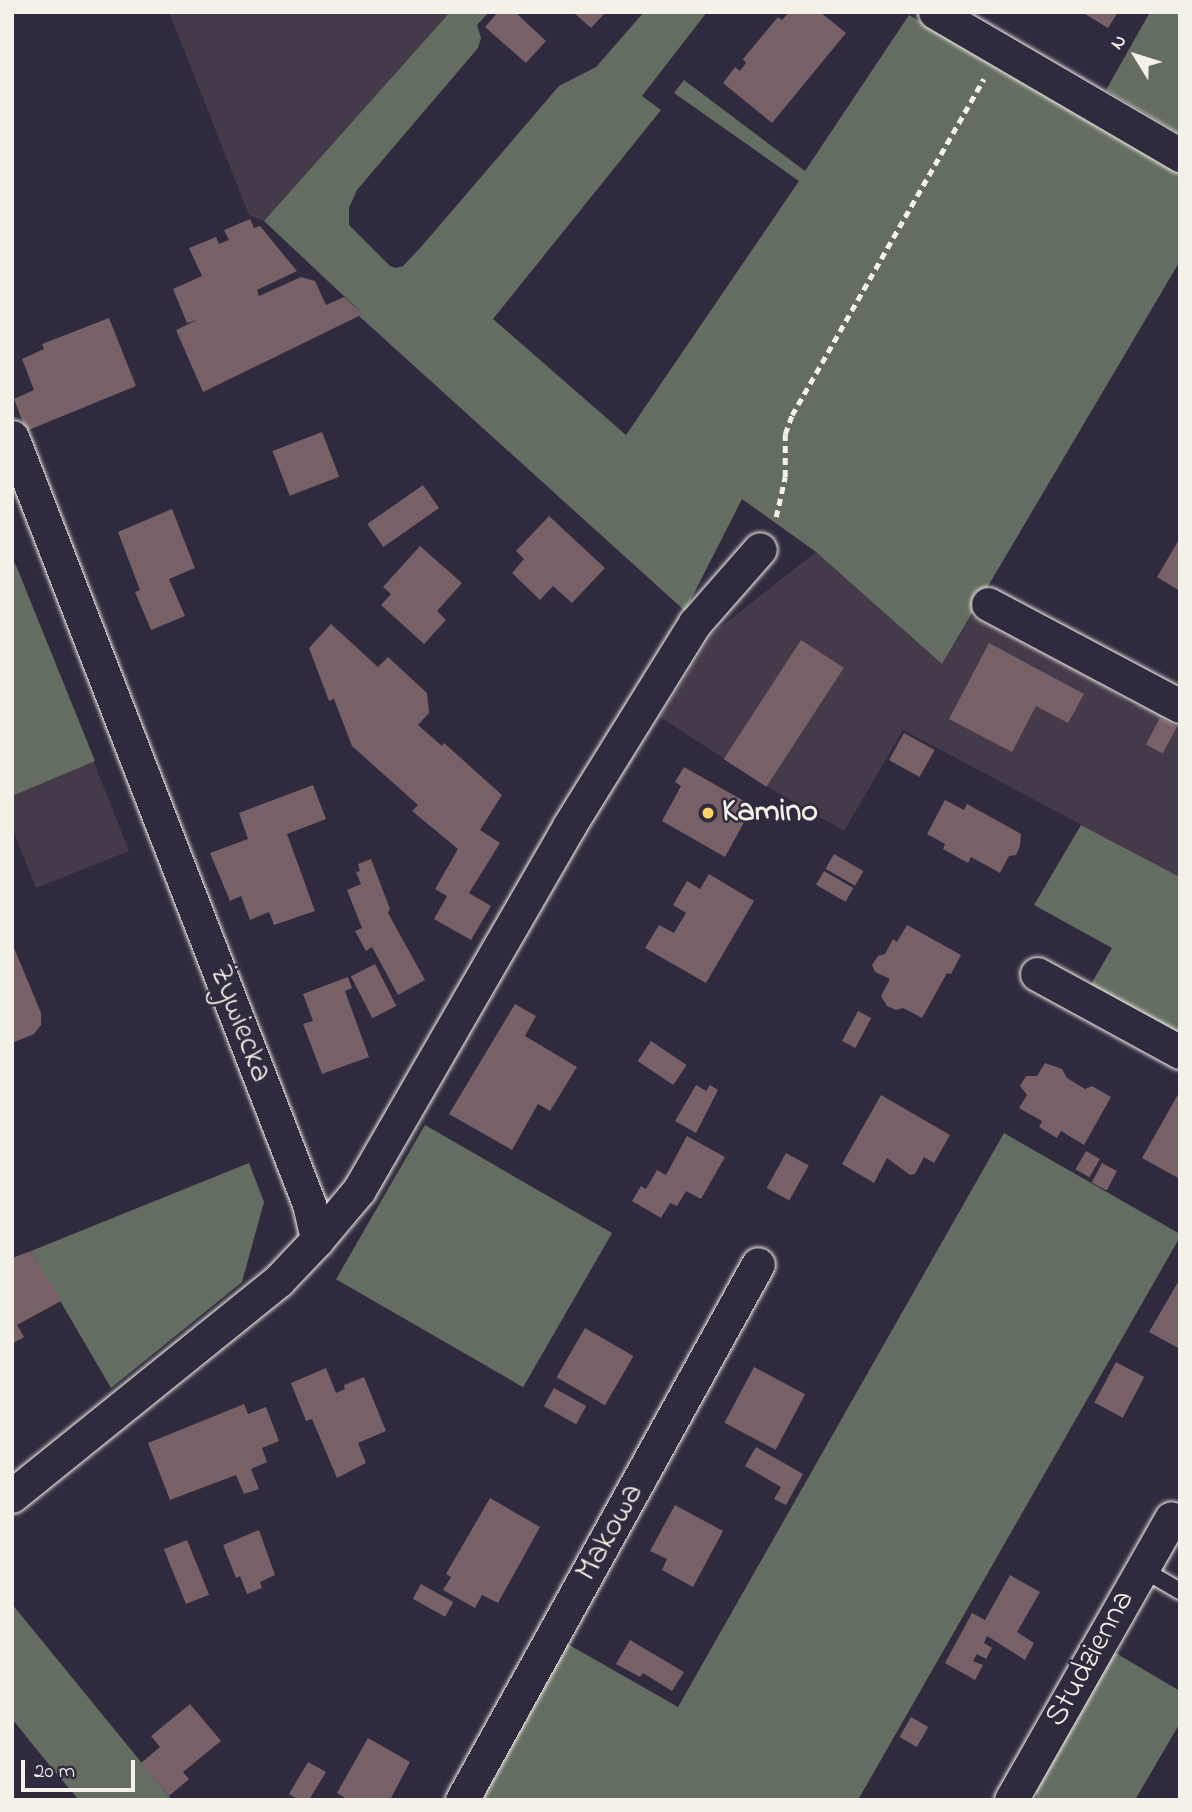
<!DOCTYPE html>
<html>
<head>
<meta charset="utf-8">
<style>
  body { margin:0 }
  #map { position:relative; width:1192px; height:1812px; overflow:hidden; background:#2f2a3d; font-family:"Indie Flower",sans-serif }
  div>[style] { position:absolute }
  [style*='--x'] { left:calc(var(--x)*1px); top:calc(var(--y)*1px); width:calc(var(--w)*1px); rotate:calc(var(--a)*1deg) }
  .built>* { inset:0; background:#453a49 }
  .green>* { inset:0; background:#646d61; transform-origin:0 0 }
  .building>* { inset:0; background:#776066; transform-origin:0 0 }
  .path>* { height:4.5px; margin-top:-2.25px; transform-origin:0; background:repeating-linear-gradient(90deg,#f4f1e8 0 7px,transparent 0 12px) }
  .roads { filter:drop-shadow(0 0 2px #f4f1e8) drop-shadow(0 0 2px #f4f1e8) }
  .lane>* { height:16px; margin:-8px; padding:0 8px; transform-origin:8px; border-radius:8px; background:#2f2a3d }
  .street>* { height:33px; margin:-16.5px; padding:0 16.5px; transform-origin:16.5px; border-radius:16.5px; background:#2f2a3d }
  .dots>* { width:19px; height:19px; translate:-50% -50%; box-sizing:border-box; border:4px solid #2f2a3d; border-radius:50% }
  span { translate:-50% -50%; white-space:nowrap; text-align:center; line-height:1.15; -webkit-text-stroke:5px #2f2a3d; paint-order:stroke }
  .poi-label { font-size:32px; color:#f4f1e8; font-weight:700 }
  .left { translate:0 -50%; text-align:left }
  .street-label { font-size:32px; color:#f4f1e8 }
  .frame { position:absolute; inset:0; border:14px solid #f4f1e8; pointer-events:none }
  .north { position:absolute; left:1101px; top:21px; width:70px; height:70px; -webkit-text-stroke:5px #2f2a3d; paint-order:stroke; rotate:308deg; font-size:19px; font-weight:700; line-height:28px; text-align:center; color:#f4f1e8 }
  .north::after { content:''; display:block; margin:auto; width:24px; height:32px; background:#f4f1e8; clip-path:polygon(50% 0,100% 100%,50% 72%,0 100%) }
  .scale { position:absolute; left:21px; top:1760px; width:114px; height:32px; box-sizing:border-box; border:4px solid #f4f1e8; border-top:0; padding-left:9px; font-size:21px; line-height:24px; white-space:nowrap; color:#f4f1e8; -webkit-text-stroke:5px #2f2a3d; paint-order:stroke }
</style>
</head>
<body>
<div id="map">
  <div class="built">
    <i style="clip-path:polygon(169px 12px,450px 12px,264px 221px,249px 215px)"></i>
    <i style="clip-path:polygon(816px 552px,942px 664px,971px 616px,1103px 685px,1131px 705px,1143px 706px,1180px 726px,1180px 877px,903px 730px,844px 831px,768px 787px,660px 717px,713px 633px)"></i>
    <i style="clip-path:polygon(12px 555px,129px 851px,36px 888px,12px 828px)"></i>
  </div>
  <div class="green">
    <i style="clip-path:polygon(450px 12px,489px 12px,477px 25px,481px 38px,478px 48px,357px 190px,349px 208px,349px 225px,390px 266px,396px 268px,403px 266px,421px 247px,559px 86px,596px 67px,644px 12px,707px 12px,642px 96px,661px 110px,493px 319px,626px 435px,799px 181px,674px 93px,684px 80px,805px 171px,909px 15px,1180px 174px,1180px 261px,942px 664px,816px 552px,742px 499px,685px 611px,359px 316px,362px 313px,264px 221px)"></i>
    <i style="clip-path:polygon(1150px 12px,1180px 12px,1180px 134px,1106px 90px)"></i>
    <i style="clip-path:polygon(15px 563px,95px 761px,12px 796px,12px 574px)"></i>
    <i style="clip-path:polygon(1081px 825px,1180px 877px,1180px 1035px,1090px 986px,1112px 948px,1034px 905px)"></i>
    <i style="left:425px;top:1125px;width:216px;height:178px;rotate:30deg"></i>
    <i style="clip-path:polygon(1004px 1133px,1180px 1234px,1180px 1237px,858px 1800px,476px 1800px,564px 1642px,678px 1707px)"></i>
    <i style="clip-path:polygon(249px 1163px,264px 1202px,242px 1282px,111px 1388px,31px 1251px)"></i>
    <i style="clip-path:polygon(12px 1604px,172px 1800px,79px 1800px,51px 1767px,12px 1719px)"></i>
    <i style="clip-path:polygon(1114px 1652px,1180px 1691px,1180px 1723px,1135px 1800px,1037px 1800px,1036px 1784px)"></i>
  </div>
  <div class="building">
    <i style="clip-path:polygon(498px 12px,515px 12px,546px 41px,526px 63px,485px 27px)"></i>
    <i style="clip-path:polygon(573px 12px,606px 12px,591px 28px)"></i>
    <i style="clip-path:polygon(789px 12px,820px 12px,846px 33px,772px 123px,723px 83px,735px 67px,740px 71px,746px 63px,743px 59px,778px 17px,782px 20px)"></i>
    <i style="clip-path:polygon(1082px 12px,1118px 12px,1108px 28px)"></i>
    <i style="clip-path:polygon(250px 219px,254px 228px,260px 226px,297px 271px,257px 290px,259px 296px,301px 277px,315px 281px,326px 305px,344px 297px,363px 314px,203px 392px,176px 330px,197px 320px,187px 323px,173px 289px,202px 276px,189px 248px,216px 237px,219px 244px,229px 240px,224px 230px)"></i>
    <i style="clip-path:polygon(109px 318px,136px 386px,26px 431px,14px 399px,34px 390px,22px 359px,44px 349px,42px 344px)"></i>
    <i style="left:322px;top:432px;width:48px;height:53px;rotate:69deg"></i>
    <i style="left:423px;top:485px;width:28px;height:68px;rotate:55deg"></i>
    <i style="clip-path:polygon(172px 509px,195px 568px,169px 579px,185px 616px,151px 630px,135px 592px,140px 590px,118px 532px)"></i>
    <i style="clip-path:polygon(549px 516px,605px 568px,572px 603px,553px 586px,540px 600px,512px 573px,524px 559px,516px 551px)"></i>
    <i style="clip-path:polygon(1180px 538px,1180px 591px,1157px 577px)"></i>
    <i style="clip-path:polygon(420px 546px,462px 583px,437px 611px,446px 620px,424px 644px,381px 605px,391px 594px,383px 587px)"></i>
    <i style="clip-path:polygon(331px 624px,378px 667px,388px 657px,427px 693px,429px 713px,418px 725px,442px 746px,444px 743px,502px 795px,480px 830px,500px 843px,469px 893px,491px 906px,471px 940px,434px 919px,447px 896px,435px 889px,458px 849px,412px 811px,418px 805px,352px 746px,334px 699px,329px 701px,309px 648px)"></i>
    <i style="left:801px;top:640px;width:51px;height:142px;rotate:33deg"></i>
    <i style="clip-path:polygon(989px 643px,1084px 694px,1068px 723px,1036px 706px,1012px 752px,949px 719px)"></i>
    <i style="left:1160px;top:718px;width:19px;height:30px;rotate:28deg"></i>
    <i style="left:904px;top:733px;width:35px;height:31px;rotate:29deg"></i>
    <i style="clip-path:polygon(684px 767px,753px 806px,725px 857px,662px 821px,681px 786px,675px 782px)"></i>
    <i style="clip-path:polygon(313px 785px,326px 819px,287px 834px,315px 911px,274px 925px,269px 912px,250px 920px,241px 896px,230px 901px,210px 853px,248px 839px,239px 813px)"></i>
    <i style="clip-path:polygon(945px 800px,964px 810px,967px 804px,1021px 834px,1020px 846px,1016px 855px,1009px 856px,1000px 873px,971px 857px,968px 863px,943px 849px,945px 844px,927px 834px)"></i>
    <i style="left:834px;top:854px;width:34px;height:17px;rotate:30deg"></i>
    <i style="clip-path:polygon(371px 859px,390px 909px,388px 913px,425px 980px,398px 995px,372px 947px,366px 951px,355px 931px,362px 928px,347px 890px,361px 884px,356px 872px,360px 871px,358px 864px)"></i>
    <i style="left:824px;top:871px;width:34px;height:16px;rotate:30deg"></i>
    <i style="clip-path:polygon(709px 874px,754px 901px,706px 983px,645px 948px,659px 925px,674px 933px,686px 913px,673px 905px,687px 881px,700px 889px)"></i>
    <i style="clip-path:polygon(907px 925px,961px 955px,951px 974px,947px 973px,922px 1018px,903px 1008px,896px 1010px,887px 1006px,881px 996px,890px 979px,875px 972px,872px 965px,878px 956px,885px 954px,893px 939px,897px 942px)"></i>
    <i style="clip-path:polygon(12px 943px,41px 1013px,41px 1025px,34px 1034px,12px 1043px)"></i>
    <i style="left:375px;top:964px;width:47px;height:27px;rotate:63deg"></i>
    <i style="clip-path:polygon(348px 977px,352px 988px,345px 991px,369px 1057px,322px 1074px,303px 1024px,313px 1021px,303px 994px)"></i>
    <i style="clip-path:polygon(515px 1004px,536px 1016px,525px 1036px,577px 1067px,550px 1111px,538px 1104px,512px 1150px,449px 1114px)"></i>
    <i style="left:858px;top:1011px;width:15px;height:34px;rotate:28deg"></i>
    <i style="left:651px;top:1041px;width:43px;height:24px;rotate:34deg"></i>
    <i style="clip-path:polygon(1045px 1063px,1062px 1069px,1067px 1078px,1085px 1089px,1092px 1086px,1111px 1097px,1084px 1145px,1061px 1131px,1057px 1138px,1039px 1127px,1042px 1121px,1019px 1108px,1027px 1095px,1020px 1086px,1026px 1076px,1037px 1076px)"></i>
    <i style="clip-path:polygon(696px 1085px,706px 1091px,710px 1085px,718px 1090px,696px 1133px,675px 1121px)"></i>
    <i style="clip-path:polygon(1180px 1091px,1180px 1179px,1142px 1158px)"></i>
    <i style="clip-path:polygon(881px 1095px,950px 1135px,934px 1163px,924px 1157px,915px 1174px,910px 1175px,887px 1158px,874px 1183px,842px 1164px)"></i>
    <i style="clip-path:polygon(687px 1136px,725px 1157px,701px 1199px,686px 1191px,677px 1206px,670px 1203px,661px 1218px,632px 1201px,641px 1186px,646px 1189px,657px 1170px,666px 1175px)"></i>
    <i style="left:1086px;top:1151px;width:16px;height:21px;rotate:30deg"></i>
    <i style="left:786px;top:1153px;width:26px;height:40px;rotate:29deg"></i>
    <i style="left:1102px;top:1163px;width:17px;height:22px;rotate:28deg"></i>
    <i style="clip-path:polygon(31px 1251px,61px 1301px,17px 1325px,24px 1337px,12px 1344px,12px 1258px)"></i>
    <i style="clip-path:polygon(1178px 1282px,1180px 1283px,1180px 1349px,1149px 1332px)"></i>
    <i style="left:585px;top:1328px;width:56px;height:57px;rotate:30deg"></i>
    <i style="left:1116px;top:1362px;width:32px;height:46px;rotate:28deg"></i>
    <i style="left:754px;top:1367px;width:58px;height:63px;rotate:28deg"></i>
    <i style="clip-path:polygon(326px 1368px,336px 1393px,345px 1389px,344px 1385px,364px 1377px,386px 1431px,358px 1443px,366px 1463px,337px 1478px,312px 1419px,306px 1421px,291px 1383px)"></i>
    <i style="left:554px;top:1388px;width:37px;height:21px;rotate:29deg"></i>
    <i style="clip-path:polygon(244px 1404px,248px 1414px,266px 1407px,279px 1441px,262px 1448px,267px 1462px,251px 1469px,259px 1489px,244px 1494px,236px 1475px,170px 1500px,148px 1443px)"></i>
    <i style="clip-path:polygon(756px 1447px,803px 1474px,786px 1505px,774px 1499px,781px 1487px,745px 1466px)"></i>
    <i style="clip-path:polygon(490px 1498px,540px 1527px,498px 1603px,482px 1595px,475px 1608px,443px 1590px,451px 1577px,446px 1574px)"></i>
    <i style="clip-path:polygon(675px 1505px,723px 1531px,693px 1587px,662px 1570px,667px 1559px,650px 1551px)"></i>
    <i style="clip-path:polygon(259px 1530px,275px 1575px,260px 1582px,262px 1588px,247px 1594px,240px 1576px,236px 1578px,223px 1545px)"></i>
    <i style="left:187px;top:1540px;width:59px;height:25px;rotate:68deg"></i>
    <i style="clip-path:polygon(1010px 1575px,1040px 1592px,1017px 1632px,1034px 1643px,1025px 1660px,987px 1636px,984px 1643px,992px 1648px,986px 1659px,977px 1654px,973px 1661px,983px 1665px,975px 1680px,945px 1663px,972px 1613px,985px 1620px)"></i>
    <i style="left:421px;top:1584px;width:37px;height:17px;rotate:29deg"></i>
    <i style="clip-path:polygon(630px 1640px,684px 1672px,672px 1691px,643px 1673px,640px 1677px,616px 1664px)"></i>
    <i style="clip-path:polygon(190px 1704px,221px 1741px,183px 1772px,189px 1779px,169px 1796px,141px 1763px,160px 1747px,151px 1736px)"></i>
    <i style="left:911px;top:1717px;width:20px;height:23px;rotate:30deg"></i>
    <i style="clip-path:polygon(368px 1738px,410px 1762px,390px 1800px,348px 1800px,337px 1793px)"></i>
    <i style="clip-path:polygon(308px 1762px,326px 1772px,309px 1800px,299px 1800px,289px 1794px)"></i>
  </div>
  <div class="path">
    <i style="--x:776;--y:517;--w:41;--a:-77.3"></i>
    <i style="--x:785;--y:477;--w:43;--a:-90"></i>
    <i style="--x:785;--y:434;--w:20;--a:-70"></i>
    <i style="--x:792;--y:415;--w:387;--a:-60.3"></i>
  </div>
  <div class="roads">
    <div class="lane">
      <i style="--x:1142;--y:1569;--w:44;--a:30.1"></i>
    </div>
    <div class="street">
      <i style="--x:935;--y:12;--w:284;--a:30.3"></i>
      <i style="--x:12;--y:437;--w:822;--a:68.83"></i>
      <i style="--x:309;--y:1204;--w:37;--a:77"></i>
      <i style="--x:317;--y:1240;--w:57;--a:133.6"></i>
      <i style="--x:278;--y:1281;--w:342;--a:141.1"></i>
      <i style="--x:988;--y:604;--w:217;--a:28"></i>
      <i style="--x:1037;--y:974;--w:163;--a:28.6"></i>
      <i style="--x:317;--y:1240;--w:65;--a:-50"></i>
      <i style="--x:359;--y:1190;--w:420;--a:-60"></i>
      <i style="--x:569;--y:826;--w:239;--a:-58.2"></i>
      <i style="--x:695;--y:623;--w:98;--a:-48.7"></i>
      <i style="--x:462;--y:1800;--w:612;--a:-61.09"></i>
      <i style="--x:1011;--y:1800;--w:324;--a:-60.4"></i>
    </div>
  </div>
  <div class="dots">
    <i style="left:708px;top:813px;background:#ffd166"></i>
  </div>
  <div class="poi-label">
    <span class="left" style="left:722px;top:813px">Kamino</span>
  </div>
  <div class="street-label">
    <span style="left:239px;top:1024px;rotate:69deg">Żywiecka</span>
    <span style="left:611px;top:1533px;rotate:-61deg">Makowa</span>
    <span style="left:1091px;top:1659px;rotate:-61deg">Studzienna</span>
  </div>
  <div class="frame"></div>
  <div class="north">N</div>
  <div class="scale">20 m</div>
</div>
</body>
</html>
